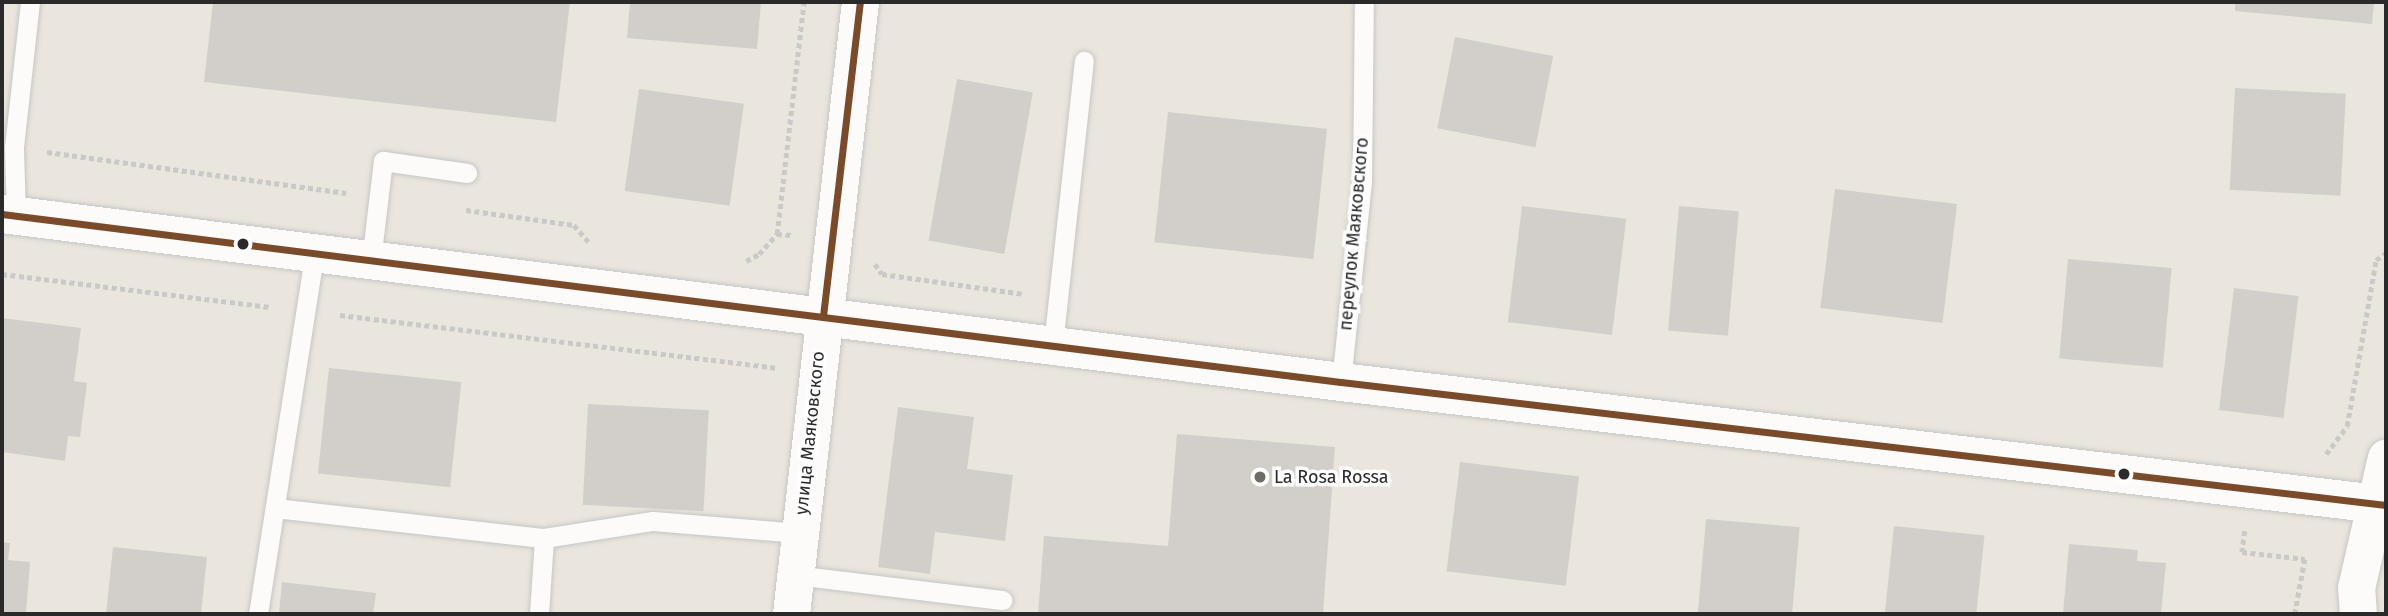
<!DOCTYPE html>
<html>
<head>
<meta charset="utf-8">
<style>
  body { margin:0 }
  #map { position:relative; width:2388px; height:616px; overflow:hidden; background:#eae6de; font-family:"Fira Sans",sans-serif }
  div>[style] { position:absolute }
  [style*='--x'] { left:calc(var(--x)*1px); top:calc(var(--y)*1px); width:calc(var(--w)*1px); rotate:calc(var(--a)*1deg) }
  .building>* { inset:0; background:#d2cfca; transform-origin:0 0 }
  .path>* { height:4.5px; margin-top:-2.25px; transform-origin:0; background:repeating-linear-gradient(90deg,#cac9c8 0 5px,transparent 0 8.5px) }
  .roads { filter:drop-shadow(0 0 2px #c7c5c5) drop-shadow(0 0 2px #c7c5c5) }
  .lane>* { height:19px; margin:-9.5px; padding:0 9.5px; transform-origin:9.5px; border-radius:9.5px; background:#fcfbfa }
  .street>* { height:37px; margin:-18.5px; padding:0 18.5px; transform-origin:18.5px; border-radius:18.5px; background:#fcfbfa }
  .secondary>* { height:38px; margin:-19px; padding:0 19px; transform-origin:19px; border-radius:19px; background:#fcfbfa }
  .bus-1>* { height:7px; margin:-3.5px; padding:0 3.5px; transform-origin:3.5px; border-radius:3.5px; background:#7a4b2a }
  .dots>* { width:19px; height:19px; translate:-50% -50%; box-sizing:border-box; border:4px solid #fff; border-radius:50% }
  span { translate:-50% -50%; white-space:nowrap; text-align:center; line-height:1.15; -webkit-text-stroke:7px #fff; paint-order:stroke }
  .street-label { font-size:18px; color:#2a2a2a }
  .poi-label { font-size:18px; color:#2a2a2a }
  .left { translate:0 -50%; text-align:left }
  .frame { position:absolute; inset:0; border:4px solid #2a2a2a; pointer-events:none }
</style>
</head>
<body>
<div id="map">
  <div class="building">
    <i style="clip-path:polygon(213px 2px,570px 2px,556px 122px,204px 82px)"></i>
    <i style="clip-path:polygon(630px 2px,761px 2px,757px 49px,627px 38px)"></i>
    <i style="clip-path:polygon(2235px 2px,2374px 2px,2372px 24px,2235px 11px)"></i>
    <i style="left:1455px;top:37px;width:100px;height:93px;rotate:11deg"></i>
    <i style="left:957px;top:79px;width:77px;height:164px;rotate:10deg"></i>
    <i style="left:2235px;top:88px;width:111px;height:102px;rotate:3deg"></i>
    <i style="left:639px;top:89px;width:106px;height:103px;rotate:8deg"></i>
    <i style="left:1168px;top:112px;width:160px;height:131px;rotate:6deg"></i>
    <i style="left:1835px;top:189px;width:123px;height:120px;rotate:7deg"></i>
    <i style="left:1522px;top:206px;width:105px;height:117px;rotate:7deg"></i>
    <i style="left:1679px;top:206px;width:60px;height:125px;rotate:5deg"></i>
    <i style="left:2068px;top:259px;width:104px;height:100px;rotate:5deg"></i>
    <i style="left:2234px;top:288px;width:65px;height:123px;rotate:7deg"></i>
    <i style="clip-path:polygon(2px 318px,81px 328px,74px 381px,87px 383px,80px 437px,68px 436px,65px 461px,2px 452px)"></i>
    <i style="left:329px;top:368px;width:133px;height:106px;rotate:6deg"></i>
    <i style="left:588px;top:404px;width:121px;height:101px;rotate:3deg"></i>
    <i style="clip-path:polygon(898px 407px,974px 417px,967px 469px,1013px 475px,1005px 541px,935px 532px,930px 574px,878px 567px)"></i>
    <i style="clip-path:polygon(1177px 434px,1335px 447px,1323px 614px,1038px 614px,1044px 536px,1168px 546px)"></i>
    <i style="left:1460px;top:462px;width:120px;height:110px;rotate:7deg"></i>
    <i style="left:1706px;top:519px;width:94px;height:95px;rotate:5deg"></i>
    <i style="left:1894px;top:526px;width:91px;height:88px;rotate:6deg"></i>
    <i style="clip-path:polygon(2px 542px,10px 543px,8px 560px,30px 562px,26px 614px,2px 614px)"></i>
    <i style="clip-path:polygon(2069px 544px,2138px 550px,2137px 561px,2166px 563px,2161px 614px,2063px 614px)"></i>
    <i style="clip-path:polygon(113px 547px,207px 557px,201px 614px,106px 614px)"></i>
    <i style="clip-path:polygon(282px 582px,376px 593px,373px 614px,279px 614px)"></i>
  </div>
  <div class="path">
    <i style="--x:47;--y:152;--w:302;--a:7.8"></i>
    <i style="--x:466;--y:210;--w:109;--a:7.9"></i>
    <i style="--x:574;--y:225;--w:23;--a:49"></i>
    <i style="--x:777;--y:234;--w:15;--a:4"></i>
    <i style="--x:746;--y:261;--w:15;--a:-28"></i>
    <i style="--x:759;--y:254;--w:27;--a:-48"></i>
    <i style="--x:777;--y:234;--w:234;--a:-83.4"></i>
    <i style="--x:875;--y:264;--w:12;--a:55"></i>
    <i style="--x:882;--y:274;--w:143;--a:8"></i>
    <i style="--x:2;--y:274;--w:272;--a:7"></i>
    <i style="--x:340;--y:315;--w:439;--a:6.9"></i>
    <i style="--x:2326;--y:454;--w:35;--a:-53"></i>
    <i style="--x:2347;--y:426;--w:169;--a:-80.1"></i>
    <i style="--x:2376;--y:260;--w:12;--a:-35"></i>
    <i style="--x:2245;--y:531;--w:21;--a:98"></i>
    <i style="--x:2242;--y:552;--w:63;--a:6.3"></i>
    <i style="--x:2305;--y:559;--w:56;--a:100.3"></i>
  </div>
  <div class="roads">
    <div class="lane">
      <i style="--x:16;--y:216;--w:69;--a:-91.7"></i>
      <i style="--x:14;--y:147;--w:146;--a:-83.7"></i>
      <i style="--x:371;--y:261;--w:101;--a:-83.2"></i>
      <i style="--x:383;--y:161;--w:85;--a:8.1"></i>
      <i style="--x:1053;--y:345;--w:286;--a:-83.8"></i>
      <i style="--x:1341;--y:382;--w:202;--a:-84"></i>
      <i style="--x:1362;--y:181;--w:179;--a:-89.4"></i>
      <i style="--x:275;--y:508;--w:271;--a:6.4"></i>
      <i style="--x:544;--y:538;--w:110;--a:-8.9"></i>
      <i style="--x:653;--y:521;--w:147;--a:4.7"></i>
      <i style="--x:795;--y:575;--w:209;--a:6.9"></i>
      <i style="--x:258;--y:614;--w:363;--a:-81.1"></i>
      <i style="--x:539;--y:614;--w:76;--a:-86.2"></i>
    </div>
    <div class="street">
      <i style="--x:791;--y:614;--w:616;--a:-83.57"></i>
      <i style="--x:2358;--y:614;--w:26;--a:-94"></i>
      <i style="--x:2356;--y:588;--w:134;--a:-77.1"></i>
    </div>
    <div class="secondary">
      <i style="--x:2;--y:214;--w:1349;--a:7.15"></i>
      <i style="--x:1341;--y:382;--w:1052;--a:6.71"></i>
    </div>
  </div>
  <div class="bus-1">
    <i style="--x:2;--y:214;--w:1349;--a:7.15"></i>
    <i style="--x:1341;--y:382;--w:1052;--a:6.71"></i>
    <i style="--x:823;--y:316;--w:316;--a:-83.3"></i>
  </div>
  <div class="dots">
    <i style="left:243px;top:244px;background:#2a2a2a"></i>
    <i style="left:2124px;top:474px;background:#2a2a2a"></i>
    <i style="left:1260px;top:477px;background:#6d6c69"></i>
  </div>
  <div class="street-label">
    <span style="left:1354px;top:234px;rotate:-85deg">переулок Маяковского</span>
    <span style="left:810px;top:433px;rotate:-84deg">улица Маяковского</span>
  </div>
  <div class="poi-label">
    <span class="left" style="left:1274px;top:477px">La Rosa Rossa</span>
  </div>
  <div class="frame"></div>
</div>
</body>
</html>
